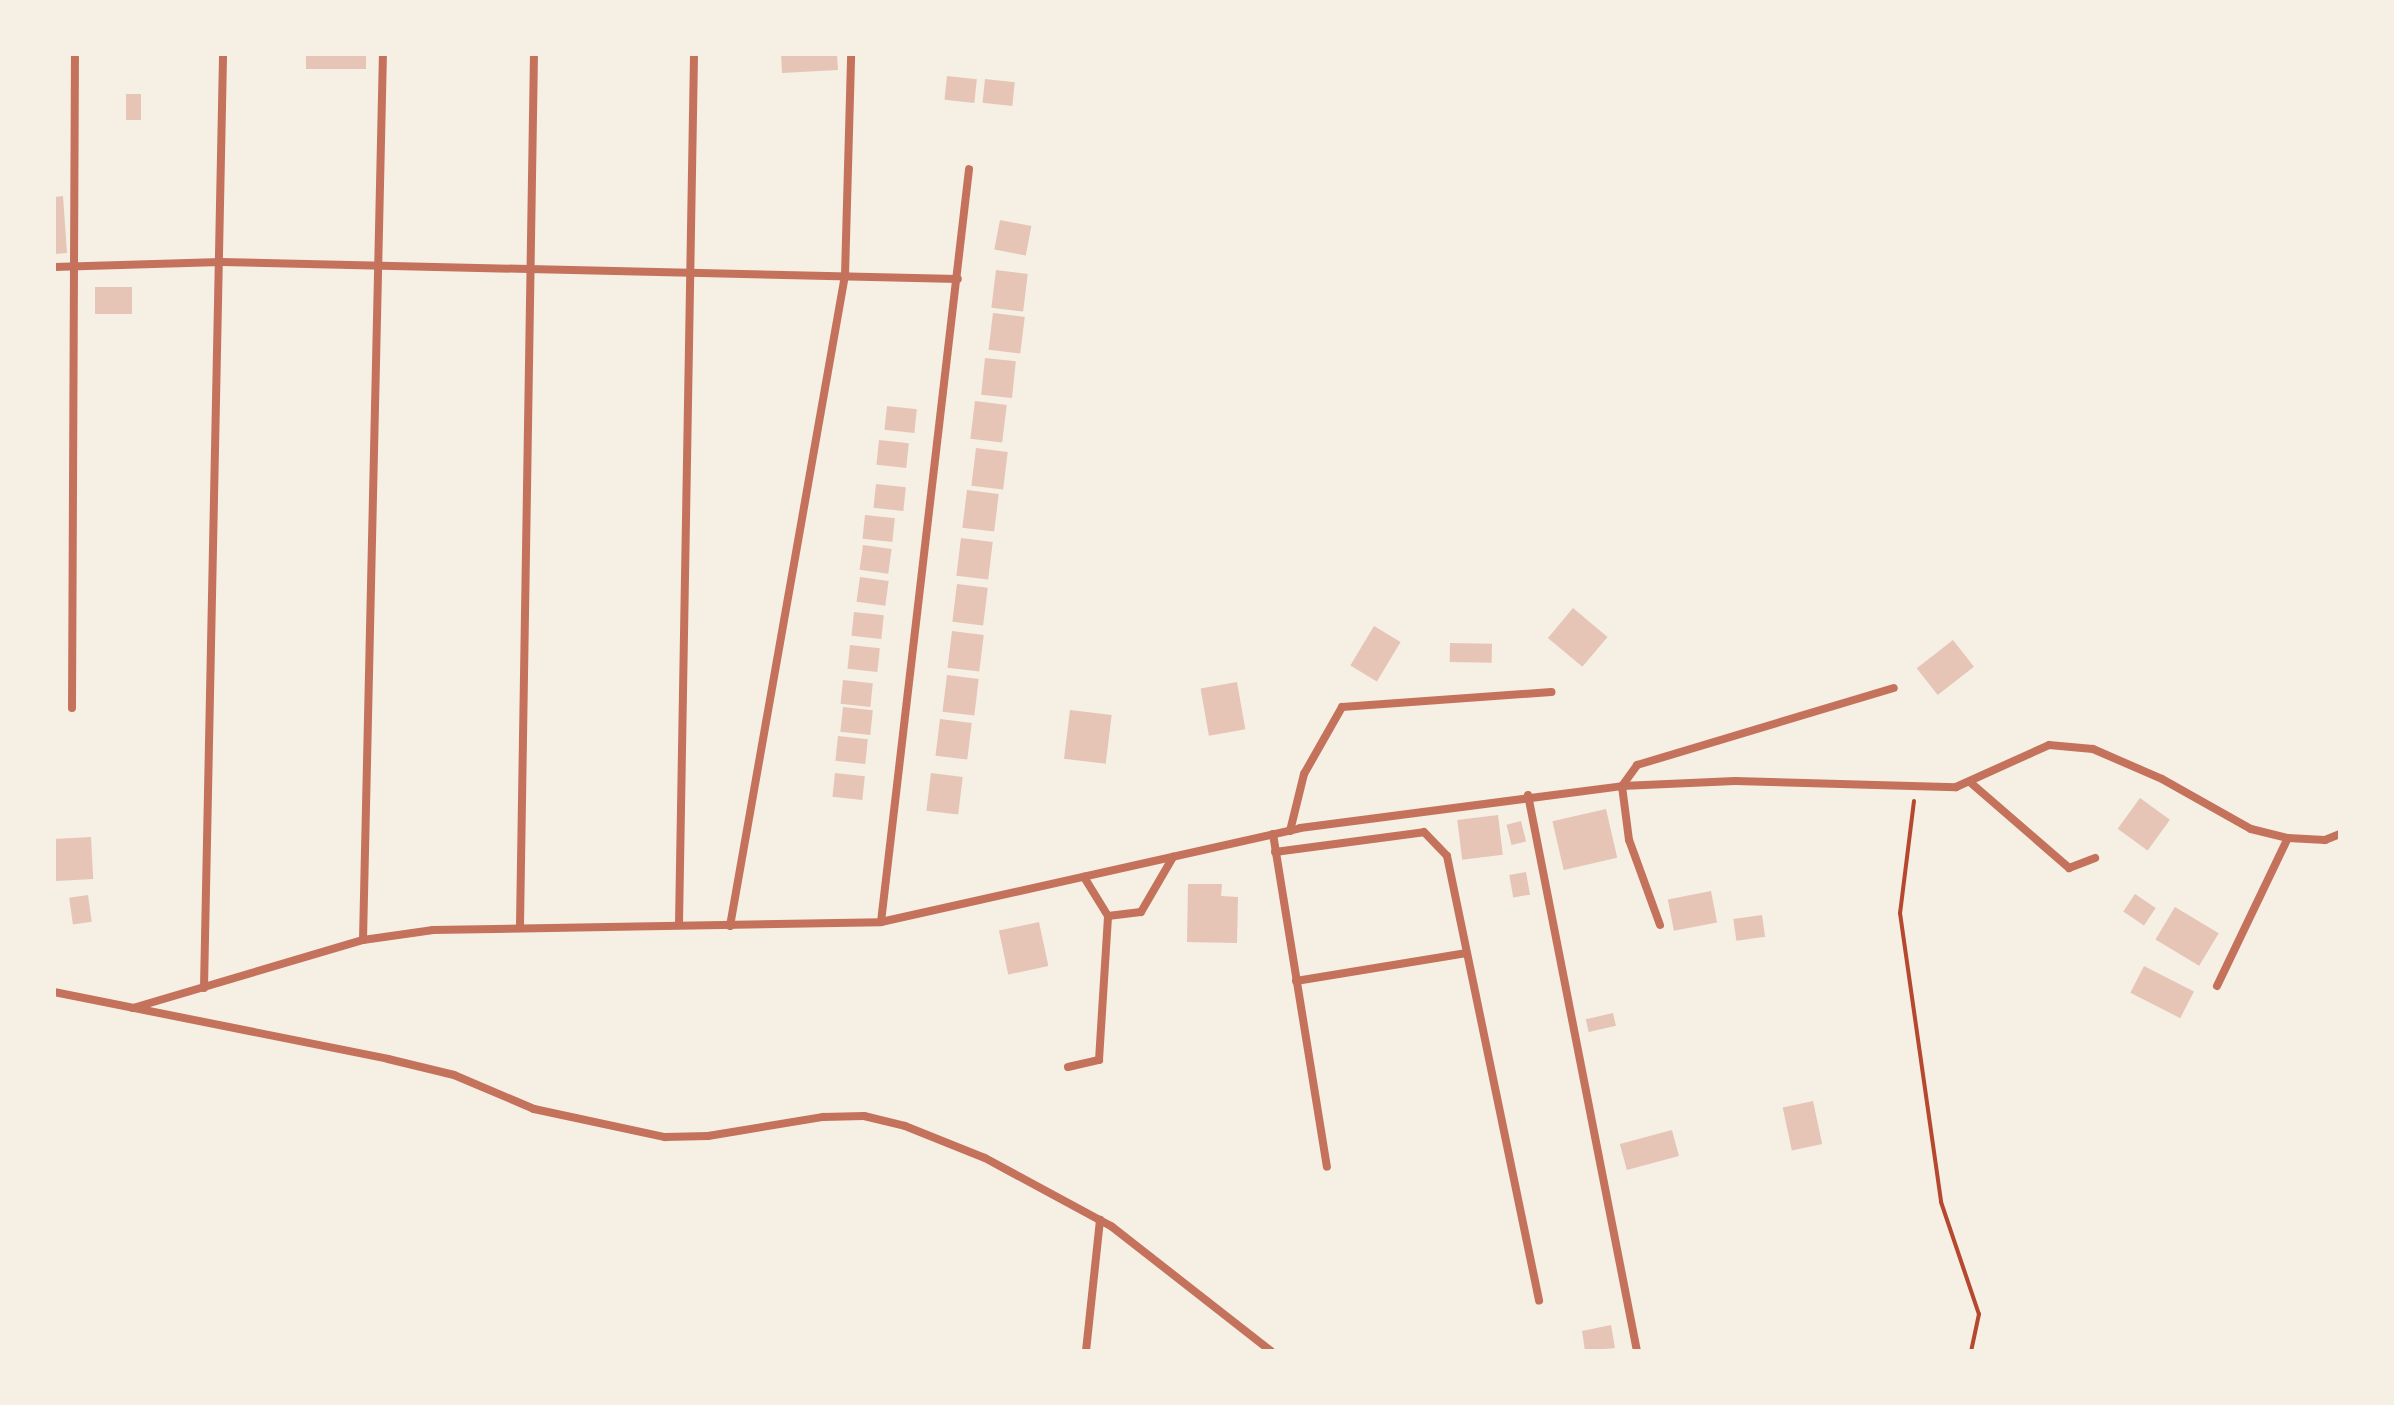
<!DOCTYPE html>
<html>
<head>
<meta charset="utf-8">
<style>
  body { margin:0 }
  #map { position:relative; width:2394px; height:1405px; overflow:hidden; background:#f6efe4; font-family:Overpass,sans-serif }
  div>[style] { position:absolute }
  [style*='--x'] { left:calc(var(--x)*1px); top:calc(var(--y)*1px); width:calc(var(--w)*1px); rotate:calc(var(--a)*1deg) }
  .building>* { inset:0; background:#e6c5b7; transform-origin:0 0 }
  .path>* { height:4px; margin:-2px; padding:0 2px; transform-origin:2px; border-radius:2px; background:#b5482f }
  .minor>* { height:8px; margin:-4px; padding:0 4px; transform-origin:4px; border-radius:4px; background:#c5725c }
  span { translate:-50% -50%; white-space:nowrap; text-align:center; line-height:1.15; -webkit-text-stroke:6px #f6efe4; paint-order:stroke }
  .frame { position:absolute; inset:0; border:56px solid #f6efe4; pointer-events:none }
</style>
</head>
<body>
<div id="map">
  <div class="building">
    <i style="left:306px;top:54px;width:60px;height:15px"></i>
    <i style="clip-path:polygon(781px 54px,837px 54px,838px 70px,782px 73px)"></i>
    <i style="left:947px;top:76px;width:30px;height:24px;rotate:6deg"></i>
    <i style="left:985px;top:79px;width:30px;height:24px;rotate:6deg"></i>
    <i style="left:126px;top:94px;width:15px;height:26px"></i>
    <i style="clip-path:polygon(63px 196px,67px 253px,54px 254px,54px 197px)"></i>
    <i style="left:1000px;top:220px;width:32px;height:30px;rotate:11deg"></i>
    <i style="left:996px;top:270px;width:32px;height:38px;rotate:7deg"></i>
    <i style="left:95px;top:287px;width:37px;height:27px"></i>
    <i style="left:993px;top:313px;width:32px;height:37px;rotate:7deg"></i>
    <i style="left:985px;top:358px;width:31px;height:37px;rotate:6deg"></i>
    <i style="left:975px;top:401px;width:32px;height:38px;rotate:7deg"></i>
    <i style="left:887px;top:406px;width:30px;height:24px;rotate:6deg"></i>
    <i style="left:879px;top:440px;width:30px;height:25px;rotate:6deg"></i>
    <i style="left:976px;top:448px;width:32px;height:38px;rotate:7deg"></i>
    <i style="left:876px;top:484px;width:30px;height:24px;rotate:6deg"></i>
    <i style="left:967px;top:490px;width:32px;height:38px;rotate:7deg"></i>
    <i style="left:865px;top:515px;width:30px;height:24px;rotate:6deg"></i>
    <i style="left:961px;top:538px;width:32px;height:38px;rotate:7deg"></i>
    <i style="left:863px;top:545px;width:29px;height:25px;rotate:8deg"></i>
    <i style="left:860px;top:577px;width:29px;height:25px;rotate:8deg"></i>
    <i style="left:957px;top:584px;width:31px;height:38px;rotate:7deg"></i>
    <i style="left:1573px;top:608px;width:45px;height:39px;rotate:40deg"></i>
    <i style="left:854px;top:612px;width:30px;height:24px;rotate:6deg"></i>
    <i style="left:1374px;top:626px;width:31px;height:46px;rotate:31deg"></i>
    <i style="left:952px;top:631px;width:32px;height:37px;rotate:7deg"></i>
    <i style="left:1953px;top:640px;width:34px;height:46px;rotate:52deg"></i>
    <i style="left:1450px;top:643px;width:42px;height:19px;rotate:1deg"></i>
    <i style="left:850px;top:645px;width:30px;height:24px;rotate:6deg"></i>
    <i style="left:947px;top:675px;width:32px;height:37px;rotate:7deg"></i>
    <i style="left:843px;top:680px;width:30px;height:24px;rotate:6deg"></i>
    <i style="left:1237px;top:682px;width:48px;height:37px;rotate:80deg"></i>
    <i style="left:843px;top:707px;width:30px;height:25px;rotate:6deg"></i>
    <i style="left:1070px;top:710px;width:42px;height:49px;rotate:7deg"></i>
    <i style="left:940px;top:719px;width:32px;height:37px;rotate:7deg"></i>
    <i style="left:838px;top:736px;width:30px;height:25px;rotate:6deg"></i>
    <i style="left:835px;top:773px;width:30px;height:24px;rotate:6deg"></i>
    <i style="left:931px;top:773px;width:32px;height:38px;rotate:7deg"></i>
    <i style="left:2140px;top:798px;width:37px;height:38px;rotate:36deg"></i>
    <i style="left:1606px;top:809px;width:50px;height:55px;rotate:77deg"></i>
    <i style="left:1498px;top:815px;width:40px;height:41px;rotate:83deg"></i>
    <i style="left:1521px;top:821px;width:21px;height:15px;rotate:76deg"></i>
    <i style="left:91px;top:837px;width:42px;height:37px;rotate:87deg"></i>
    <i style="left:1526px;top:872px;width:23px;height:17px;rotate:80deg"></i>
    <i style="clip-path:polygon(1188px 884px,1222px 884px,1221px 896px,1238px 897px,1237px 943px,1187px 942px)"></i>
    <i style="left:1711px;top:891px;width:32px;height:44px;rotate:79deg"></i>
    <i style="left:2135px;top:894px;width:25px;height:21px;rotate:34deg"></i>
    <i style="left:88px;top:895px;width:27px;height:19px;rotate:82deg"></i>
    <i style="left:2175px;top:907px;width:51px;height:38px;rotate:31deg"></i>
    <i style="left:1762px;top:915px;width:22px;height:29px;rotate:82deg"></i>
    <i style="left:1039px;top:922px;width:45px;height:41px;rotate:78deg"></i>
    <i style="left:2144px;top:966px;width:56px;height:30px;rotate:27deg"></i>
    <i style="left:1613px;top:1013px;width:13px;height:28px;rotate:77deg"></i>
    <i style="left:1813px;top:1101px;width:44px;height:31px;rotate:78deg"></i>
    <i style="left:1672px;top:1130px;width:27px;height:54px;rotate:75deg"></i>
    <i style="clip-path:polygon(1611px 1325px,1615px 1348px,1585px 1351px,1582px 1331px)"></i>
  </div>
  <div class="path">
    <i style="--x:1914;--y:801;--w:113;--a:97.1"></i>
    <i style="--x:1900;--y:913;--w:292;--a:81.9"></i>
    <i style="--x:1941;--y:1202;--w:118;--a:71.3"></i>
    <i style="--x:1979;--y:1314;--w:38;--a:102"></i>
  </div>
  <div class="minor">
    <i style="--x:54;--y:267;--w:167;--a:-1.7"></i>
    <i style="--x:221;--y:262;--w:737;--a:1.32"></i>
    <i style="--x:72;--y:708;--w:654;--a:-89.74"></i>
    <i style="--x:1971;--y:783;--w:130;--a:40.9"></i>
    <i style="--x:2069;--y:868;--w:28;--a:-21"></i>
    <i style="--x:1528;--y:795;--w:567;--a:78.91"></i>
    <i style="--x:1290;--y:831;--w:59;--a:-76.2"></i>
    <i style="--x:1304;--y:774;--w:77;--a:-60.4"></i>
    <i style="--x:1342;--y:707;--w:210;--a:-4.1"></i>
    <i style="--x:1273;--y:834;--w:337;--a:80.8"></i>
    <i style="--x:1275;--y:852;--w:150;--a:-7.6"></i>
    <i style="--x:1424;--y:832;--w:33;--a:46"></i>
    <i style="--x:1447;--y:856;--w:454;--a:78.3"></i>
    <i style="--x:1108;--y:916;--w:33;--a:-7"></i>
    <i style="--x:1141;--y:912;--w:64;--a:-59.8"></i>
    <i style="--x:881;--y:922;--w:758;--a:-83.33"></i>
    <i style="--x:679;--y:924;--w:870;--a:-89.01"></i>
    <i style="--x:520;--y:925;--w:871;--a:-89.08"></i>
    <i style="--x:1660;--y:925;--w:90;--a:-110"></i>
    <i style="--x:1629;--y:840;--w:54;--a:-97.4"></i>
    <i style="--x:1622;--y:786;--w:26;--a:-54"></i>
    <i style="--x:1637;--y:765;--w:268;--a:-16.7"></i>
    <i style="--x:730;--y:926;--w:661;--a:-79.98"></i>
    <i style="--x:845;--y:275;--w:221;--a:-88.4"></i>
    <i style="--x:363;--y:940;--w:886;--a:-88.71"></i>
    <i style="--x:1296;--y:981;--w:173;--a:-9.3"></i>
    <i style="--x:2217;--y:986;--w:164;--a:-64.4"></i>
    <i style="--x:204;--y:988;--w:934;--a:-88.83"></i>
    <i style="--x:54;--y:992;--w:341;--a:11.3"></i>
    <i style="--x:388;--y:1059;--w:68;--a:13.6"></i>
    <i style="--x:454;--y:1075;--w:87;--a:23"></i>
    <i style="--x:534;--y:1109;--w:134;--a:12.1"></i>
    <i style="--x:665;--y:1137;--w:43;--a:-1.3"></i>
    <i style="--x:708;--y:1136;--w:117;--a:-9.4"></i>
    <i style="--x:823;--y:1117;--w:41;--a:-1.4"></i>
    <i style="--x:864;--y:1116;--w:42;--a:13.7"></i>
    <i style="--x:905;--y:1126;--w:86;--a:21.8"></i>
    <i style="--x:985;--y:1158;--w:143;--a:28.4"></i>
    <i style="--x:1111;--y:1226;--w:203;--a:38"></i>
    <i style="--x:133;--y:1008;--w:240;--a:-16.5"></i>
    <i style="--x:363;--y:940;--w:71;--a:-8.1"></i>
    <i style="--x:433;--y:930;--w:448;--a:-1"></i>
    <i style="--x:881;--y:922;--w:429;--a:-12.6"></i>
    <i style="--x:1300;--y:828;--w:325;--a:-7.4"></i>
    <i style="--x:1622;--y:786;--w:113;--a:-2.5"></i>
    <i style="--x:1735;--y:781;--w:221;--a:1.6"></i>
    <i style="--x:1956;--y:787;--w:102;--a:-24.3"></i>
    <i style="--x:2049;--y:745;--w:44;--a:5.2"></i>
    <i style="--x:2093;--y:749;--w:75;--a:23.5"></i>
    <i style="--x:2162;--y:779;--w:102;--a:29.3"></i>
    <i style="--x:2251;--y:829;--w:38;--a:14"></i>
    <i style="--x:2288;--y:838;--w:37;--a:3"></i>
    <i style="--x:2325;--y:840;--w:16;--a:-22"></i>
    <i style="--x:1068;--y:1067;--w:32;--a:-13"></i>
    <i style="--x:1099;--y:1060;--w:144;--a:-86.4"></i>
    <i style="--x:1108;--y:916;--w:46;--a:-121.6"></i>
    <i style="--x:1086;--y:1351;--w:132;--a:-83.9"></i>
  </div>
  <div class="frame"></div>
</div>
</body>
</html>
